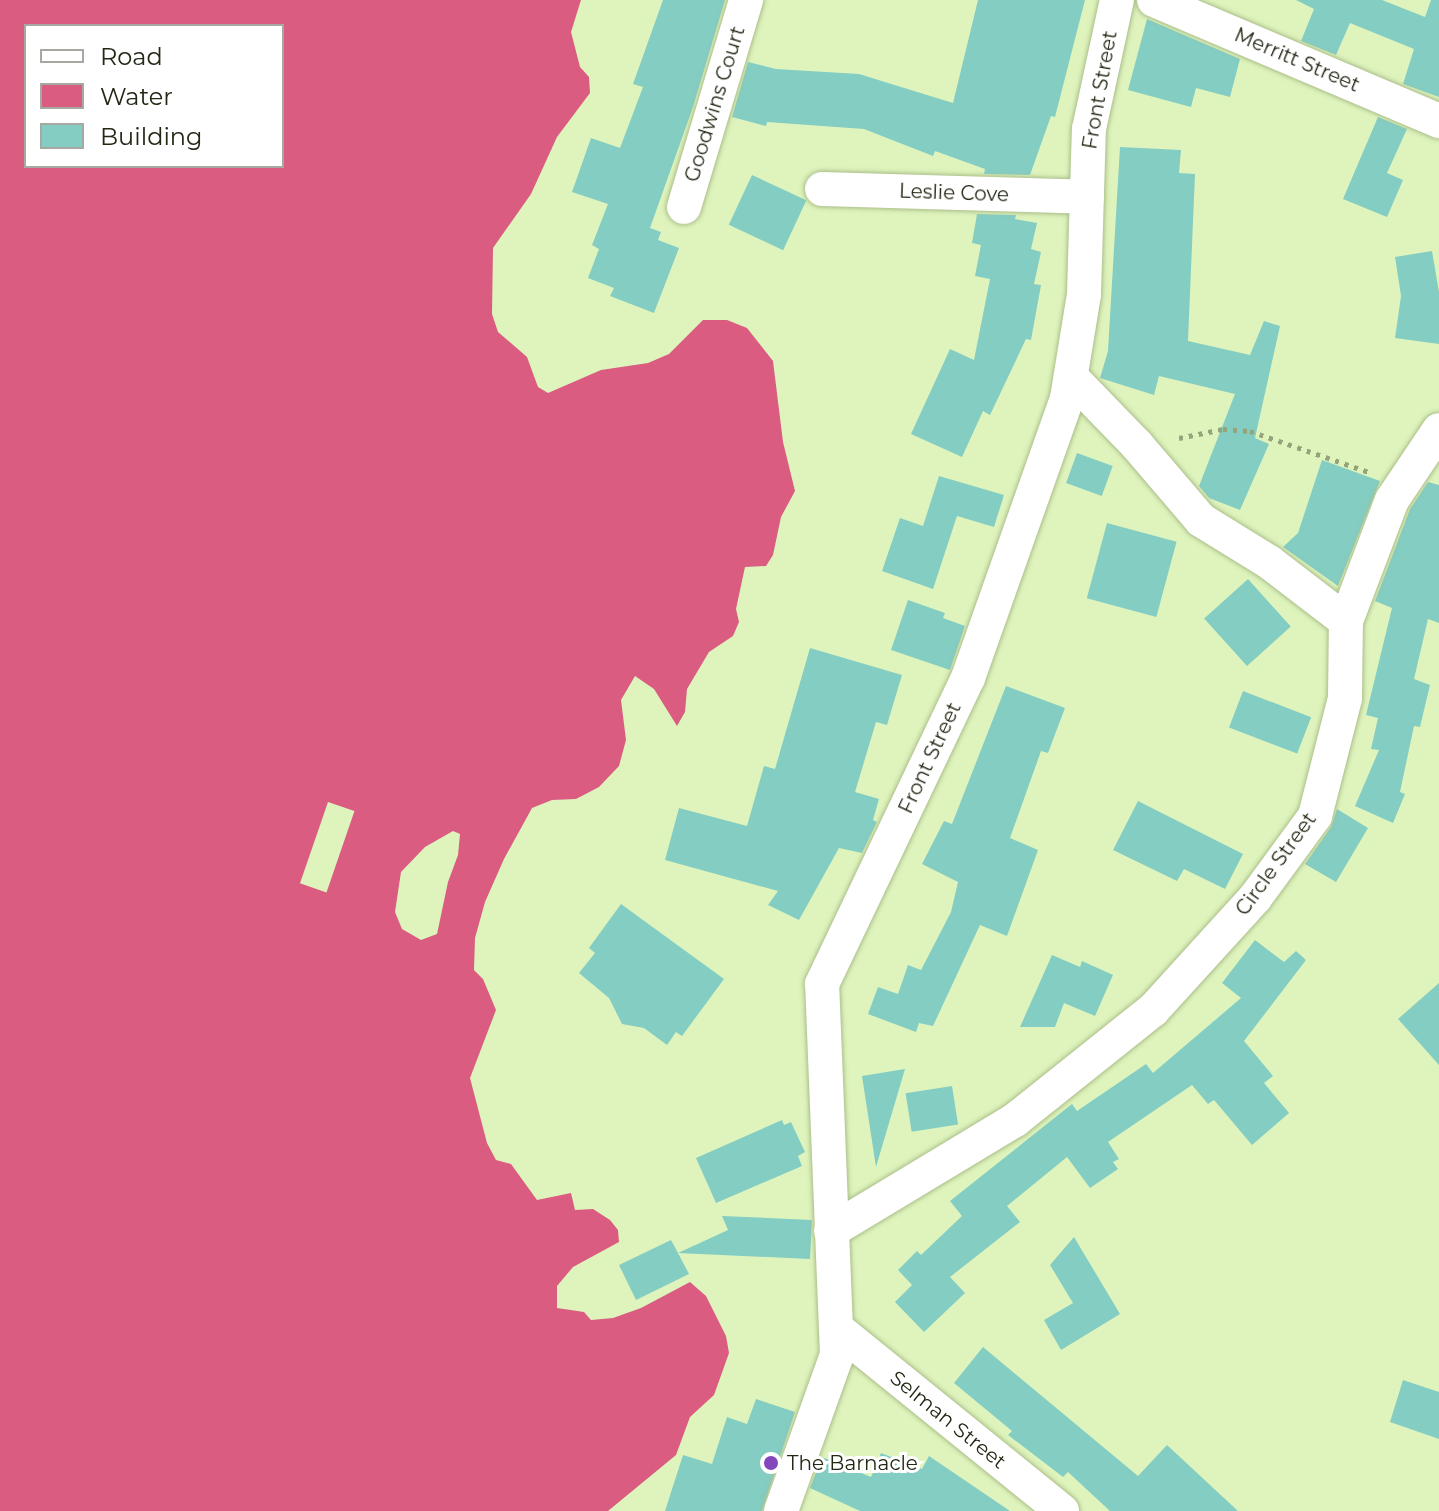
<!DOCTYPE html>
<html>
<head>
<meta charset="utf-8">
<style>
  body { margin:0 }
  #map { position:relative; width:1439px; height:1511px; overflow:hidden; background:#dff4bd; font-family:Montserrat,sans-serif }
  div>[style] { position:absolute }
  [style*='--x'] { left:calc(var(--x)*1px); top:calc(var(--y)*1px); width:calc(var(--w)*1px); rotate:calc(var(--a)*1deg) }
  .water>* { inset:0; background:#da5c80 }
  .pier>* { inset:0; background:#dff4bd; transform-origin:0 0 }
  .building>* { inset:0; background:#84cdc3; transform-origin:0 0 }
  .path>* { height:5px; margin-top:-2.5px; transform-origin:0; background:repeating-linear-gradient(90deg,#94a37a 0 4px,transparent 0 10px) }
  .roads { filter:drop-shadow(0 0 2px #abbe8a) drop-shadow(0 0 2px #abbe8a) }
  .street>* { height:34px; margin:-17px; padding:0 17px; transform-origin:17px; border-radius:17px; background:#fff }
  .dots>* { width:22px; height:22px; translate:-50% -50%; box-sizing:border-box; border:4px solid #fff; border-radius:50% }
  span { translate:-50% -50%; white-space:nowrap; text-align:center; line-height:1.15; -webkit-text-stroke:6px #fff; paint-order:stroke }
  .street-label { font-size:20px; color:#212814 }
  .poi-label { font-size:20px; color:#212814 }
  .left { translate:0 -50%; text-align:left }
  .legend { position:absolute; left:24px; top:24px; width:260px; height:144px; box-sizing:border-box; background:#fff; border:2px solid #a6a9a1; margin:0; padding:10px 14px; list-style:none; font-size:24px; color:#212814 }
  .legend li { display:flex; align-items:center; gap:16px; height:40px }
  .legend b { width:40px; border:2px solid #a6a9a1 }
</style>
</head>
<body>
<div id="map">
  <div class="water">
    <i style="clip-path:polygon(evenodd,0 0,581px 0,571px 32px,580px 67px,589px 77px,590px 93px,557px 137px,531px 194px,493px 248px,492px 314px,498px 332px,527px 357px,538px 387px,548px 393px,601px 370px,648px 363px,669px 354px,703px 320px,727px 320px,747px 328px,773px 361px,783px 442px,795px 491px,781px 517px,773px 555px,766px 566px,745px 567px,736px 609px,739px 622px,733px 636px,709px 652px,687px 689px,685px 712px,677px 726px,654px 689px,635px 676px,621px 700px,626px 740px,619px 766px,599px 787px,576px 799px,552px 800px,532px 808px,504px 859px,485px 902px,475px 938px,474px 970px,483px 979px,496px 1010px,470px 1078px,487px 1143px,496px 1160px,511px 1164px,537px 1200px,571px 1193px,575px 1210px,593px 1209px,610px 1220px,618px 1230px,619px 1242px,573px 1267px,557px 1286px,557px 1308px,584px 1312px,591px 1320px,613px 1318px,641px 1308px,690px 1282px,706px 1296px,726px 1336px,729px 1353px,714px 1395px,690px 1417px,676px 1455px,608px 1511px,0 1511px,0 0,26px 26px,282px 26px,282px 166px,26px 166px,26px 26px,0 0,453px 831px,460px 834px,458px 855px,448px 882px,437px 934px,421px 940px,402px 929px,395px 912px,401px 872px,425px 847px,453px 831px)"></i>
  </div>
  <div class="pier">
    <i style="left:328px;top:802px;width:28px;height:86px;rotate:19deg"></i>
  </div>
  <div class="building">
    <i style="clip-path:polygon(663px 0,725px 0,693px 107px,650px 228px,661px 232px,658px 240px,679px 248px,654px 313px,610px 296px,614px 288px,588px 278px,599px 249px,592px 245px,608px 204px,572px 192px,591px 138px,620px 148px,643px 87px,633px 84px)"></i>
    <i style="clip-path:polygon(978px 0,1085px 0,1055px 117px,1051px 116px,1030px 175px,984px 174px,985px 169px,935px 151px,933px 156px,864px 129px,767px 122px,766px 126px,732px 117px,748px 62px,776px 69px,859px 74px,953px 103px)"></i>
    <i style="clip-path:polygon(1296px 0,1382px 0,1425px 17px,1431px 0,1439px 0,1439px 97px,1403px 84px,1414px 49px,1350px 23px,1336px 55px,1301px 41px,1314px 9px)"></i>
    <i style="clip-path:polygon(1147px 19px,1240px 59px,1230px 97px,1196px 88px,1191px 107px,1128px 90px)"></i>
    <i style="clip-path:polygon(1378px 117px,1407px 129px,1387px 173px,1403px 180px,1387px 217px,1343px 199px)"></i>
    <i style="clip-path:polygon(1120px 147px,1181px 150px,1179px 173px,1195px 174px,1188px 341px,1250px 355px,1264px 321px,1280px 326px,1255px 438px,1269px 444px,1240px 510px,1209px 498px,1199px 486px,1235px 394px,1159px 376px,1154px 395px,1100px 378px,1108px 351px)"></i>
    <i style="left:752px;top:175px;width:60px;height:55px;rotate:25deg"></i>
    <i style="clip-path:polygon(977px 214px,1016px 215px,1015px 219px,1037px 223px,1031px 249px,1041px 252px,1034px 284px,1041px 285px,1031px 340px,1026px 339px,990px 415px,983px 411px,962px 457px,911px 434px,950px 349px,974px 360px,990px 279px,975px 276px,981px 245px,972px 243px)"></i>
    <i style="clip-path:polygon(1432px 251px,1439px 292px,1439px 344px,1395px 338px,1401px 296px,1395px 257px)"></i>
    <i style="left:1077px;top:453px;width:38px;height:32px;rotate:20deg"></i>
    <i style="clip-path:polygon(1322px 460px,1380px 481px,1338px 586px,1283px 547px,1298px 533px)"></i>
    <i style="clip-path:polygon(939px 476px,1004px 495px,994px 527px,957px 516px,933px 589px,882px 571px,900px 518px,923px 526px)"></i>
    <i style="clip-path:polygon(1428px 482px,1439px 485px,1439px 623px,1428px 619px,1414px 679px,1430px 685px,1420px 727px,1414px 726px,1400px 792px,1405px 794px,1393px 823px,1355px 806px,1379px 750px,1371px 749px,1378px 718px,1366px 715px,1392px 608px,1375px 601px,1410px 509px)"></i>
    <i style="left:1107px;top:523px;width:72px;height:78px;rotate:15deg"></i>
    <i style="left:1248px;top:579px;width:64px;height:59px;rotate:48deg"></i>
    <i style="clip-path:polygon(908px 600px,945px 613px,943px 618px,965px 626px,950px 670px,891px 650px)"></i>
    <i style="clip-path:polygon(810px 648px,902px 675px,887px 725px,876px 722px,855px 792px,879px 799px,873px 820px,877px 822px,862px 853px,839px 848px,799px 920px,768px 905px,778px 891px,665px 860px,679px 808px,747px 826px,764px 766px,775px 769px)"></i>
    <i style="clip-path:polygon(1006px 686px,1065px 708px,1048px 753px,1041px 751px,1010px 838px,1038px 850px,1007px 936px,980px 925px,933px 1026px,919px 1023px,916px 1032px,868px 1014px,878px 987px,898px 994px,908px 965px,921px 970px,951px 912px,958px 882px,922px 864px,944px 821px,952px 824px)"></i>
    <i style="left:1243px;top:691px;width:73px;height:39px;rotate:21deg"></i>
    <i style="clip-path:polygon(1138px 801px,1243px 854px,1225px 889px,1184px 869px,1177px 881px,1113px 850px)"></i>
    <i style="clip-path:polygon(1337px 809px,1368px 828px,1336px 882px,1305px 864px,1331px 827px)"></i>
    <i style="clip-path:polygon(621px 904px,724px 979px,682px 1036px,676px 1032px,667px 1045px,644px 1028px,622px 1024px,609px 998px,579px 973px,595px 953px,589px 948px)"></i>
    <i style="clip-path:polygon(1255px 940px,1284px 962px,1296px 951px,1306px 960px,1244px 1041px,1273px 1076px,1264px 1083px,1289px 1113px,1252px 1145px,1214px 1100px,1208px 1104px,1192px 1085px,1108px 1142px,1119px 1159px,1113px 1162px,1118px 1169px,1090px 1188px,1067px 1157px,1007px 1206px,1020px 1222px,950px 1277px,965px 1293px,924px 1332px,895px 1302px,912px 1285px,898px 1270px,917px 1251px,921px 1255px,962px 1216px,950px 1201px,1072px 1104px,1077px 1111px,1146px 1064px,1153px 1073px,1241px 998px,1222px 983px)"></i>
    <i style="clip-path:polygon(1052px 955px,1080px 967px,1082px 961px,1113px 975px,1095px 1016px,1064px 1003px,1055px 1027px,1020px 1027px)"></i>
    <i style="clip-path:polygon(1439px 983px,1439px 1065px,1398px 1019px)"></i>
    <i style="clip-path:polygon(905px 1069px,876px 1167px,862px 1076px)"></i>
    <i style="left:952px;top:1086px;width:39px;height:47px;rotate:81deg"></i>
    <i style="clip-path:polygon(782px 1120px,784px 1125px,791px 1122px,805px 1152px,798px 1156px,802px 1166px,716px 1203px,696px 1158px)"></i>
    <i style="clip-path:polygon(722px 1216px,812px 1220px,810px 1259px,678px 1253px,689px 1274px,636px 1300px,619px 1265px,671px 1240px,678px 1253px,728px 1230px)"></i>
    <i style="clip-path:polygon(1074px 1237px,1120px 1314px,1061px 1350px,1044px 1320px,1073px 1303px,1050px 1265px)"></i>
    <i style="clip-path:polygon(983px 1347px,1138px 1476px,1167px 1445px,1238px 1511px,1110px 1511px,1068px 1472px,1063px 1477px,1008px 1435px,1012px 1431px,954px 1383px)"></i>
    <i style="clip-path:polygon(1403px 1380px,1439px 1392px,1439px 1439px,1390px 1422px)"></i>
    <i style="clip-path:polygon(756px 1399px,795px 1412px,762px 1511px,665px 1511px,683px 1455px,712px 1464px,727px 1417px,747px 1424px)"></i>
    <i style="clip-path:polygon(881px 1453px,922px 1469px,929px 1456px,1010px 1511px,860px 1511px,810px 1488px,822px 1457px,871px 1477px)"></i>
  </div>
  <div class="path">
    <i style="--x:1179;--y:438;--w:45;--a:-11.6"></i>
    <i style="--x:1223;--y:429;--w:27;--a:4"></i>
    <i style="--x:1250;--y:431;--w:126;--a:19"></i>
  </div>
  <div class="roads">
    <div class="street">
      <i style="--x:1154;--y:0;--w:310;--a:23"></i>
      <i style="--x:822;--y:189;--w:265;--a:1.7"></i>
      <i style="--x:684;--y:207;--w:216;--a:-73.3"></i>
      <i style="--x:1346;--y:621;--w:129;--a:-69.2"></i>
      <i style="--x:1392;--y:500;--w:84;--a:-56.1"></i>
      <i style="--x:831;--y:1231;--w:215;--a:-31.1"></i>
      <i style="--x:1015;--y:1120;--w:176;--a:-38.6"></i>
      <i style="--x:1153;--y:1010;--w:151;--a:-47.7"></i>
      <i style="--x:1255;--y:898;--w:102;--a:-53.8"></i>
      <i style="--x:1315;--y:816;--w:122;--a:-75.7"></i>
      <i style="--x:1345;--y:698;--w:77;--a:-89.3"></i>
      <i style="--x:1346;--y:621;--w:97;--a:-142.5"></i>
      <i style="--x:1269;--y:562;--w:80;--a:-148.3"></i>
      <i style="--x:1201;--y:520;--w:99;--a:-130.5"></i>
      <i style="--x:1137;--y:445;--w:95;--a:-134.1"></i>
      <i style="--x:836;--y:1328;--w:291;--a:39"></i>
      <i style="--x:781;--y:1511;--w:166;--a:-70.3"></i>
      <i style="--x:837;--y:1355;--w:371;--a:-92.3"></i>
      <i style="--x:822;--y:984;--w:339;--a:-64.5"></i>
      <i style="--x:968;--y:678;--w:297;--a:-70.5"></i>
      <i style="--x:1067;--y:398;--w:105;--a:-80.7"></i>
      <i style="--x:1084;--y:294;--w:165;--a:-88.3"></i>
      <i style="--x:1089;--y:129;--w:132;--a:-77.8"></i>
    </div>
  </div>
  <div class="dots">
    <i style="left:771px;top:1463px;background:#8346bc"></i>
  </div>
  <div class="street-label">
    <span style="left:1297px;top:60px;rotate:23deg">Merritt Street</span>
    <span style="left:1100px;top:90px;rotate:-80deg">Front Street</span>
    <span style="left:715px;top:104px;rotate:-73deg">Goodwins Court</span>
    <span style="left:954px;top:193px;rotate:2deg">Leslie Cove</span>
    <span style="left:930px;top:758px;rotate:-65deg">Front Street</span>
    <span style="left:1276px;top:864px;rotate:-54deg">Circle Street</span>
    <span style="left:948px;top:1420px;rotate:39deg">Selman Street</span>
  </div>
  <div class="poi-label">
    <span class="left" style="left:787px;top:1463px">The Barnacle</span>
  </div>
  <ul class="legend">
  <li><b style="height:10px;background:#fff"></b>Road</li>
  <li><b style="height:22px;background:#da5c80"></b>Water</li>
  <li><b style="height:22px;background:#84cdc3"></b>Building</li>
  </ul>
</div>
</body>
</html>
